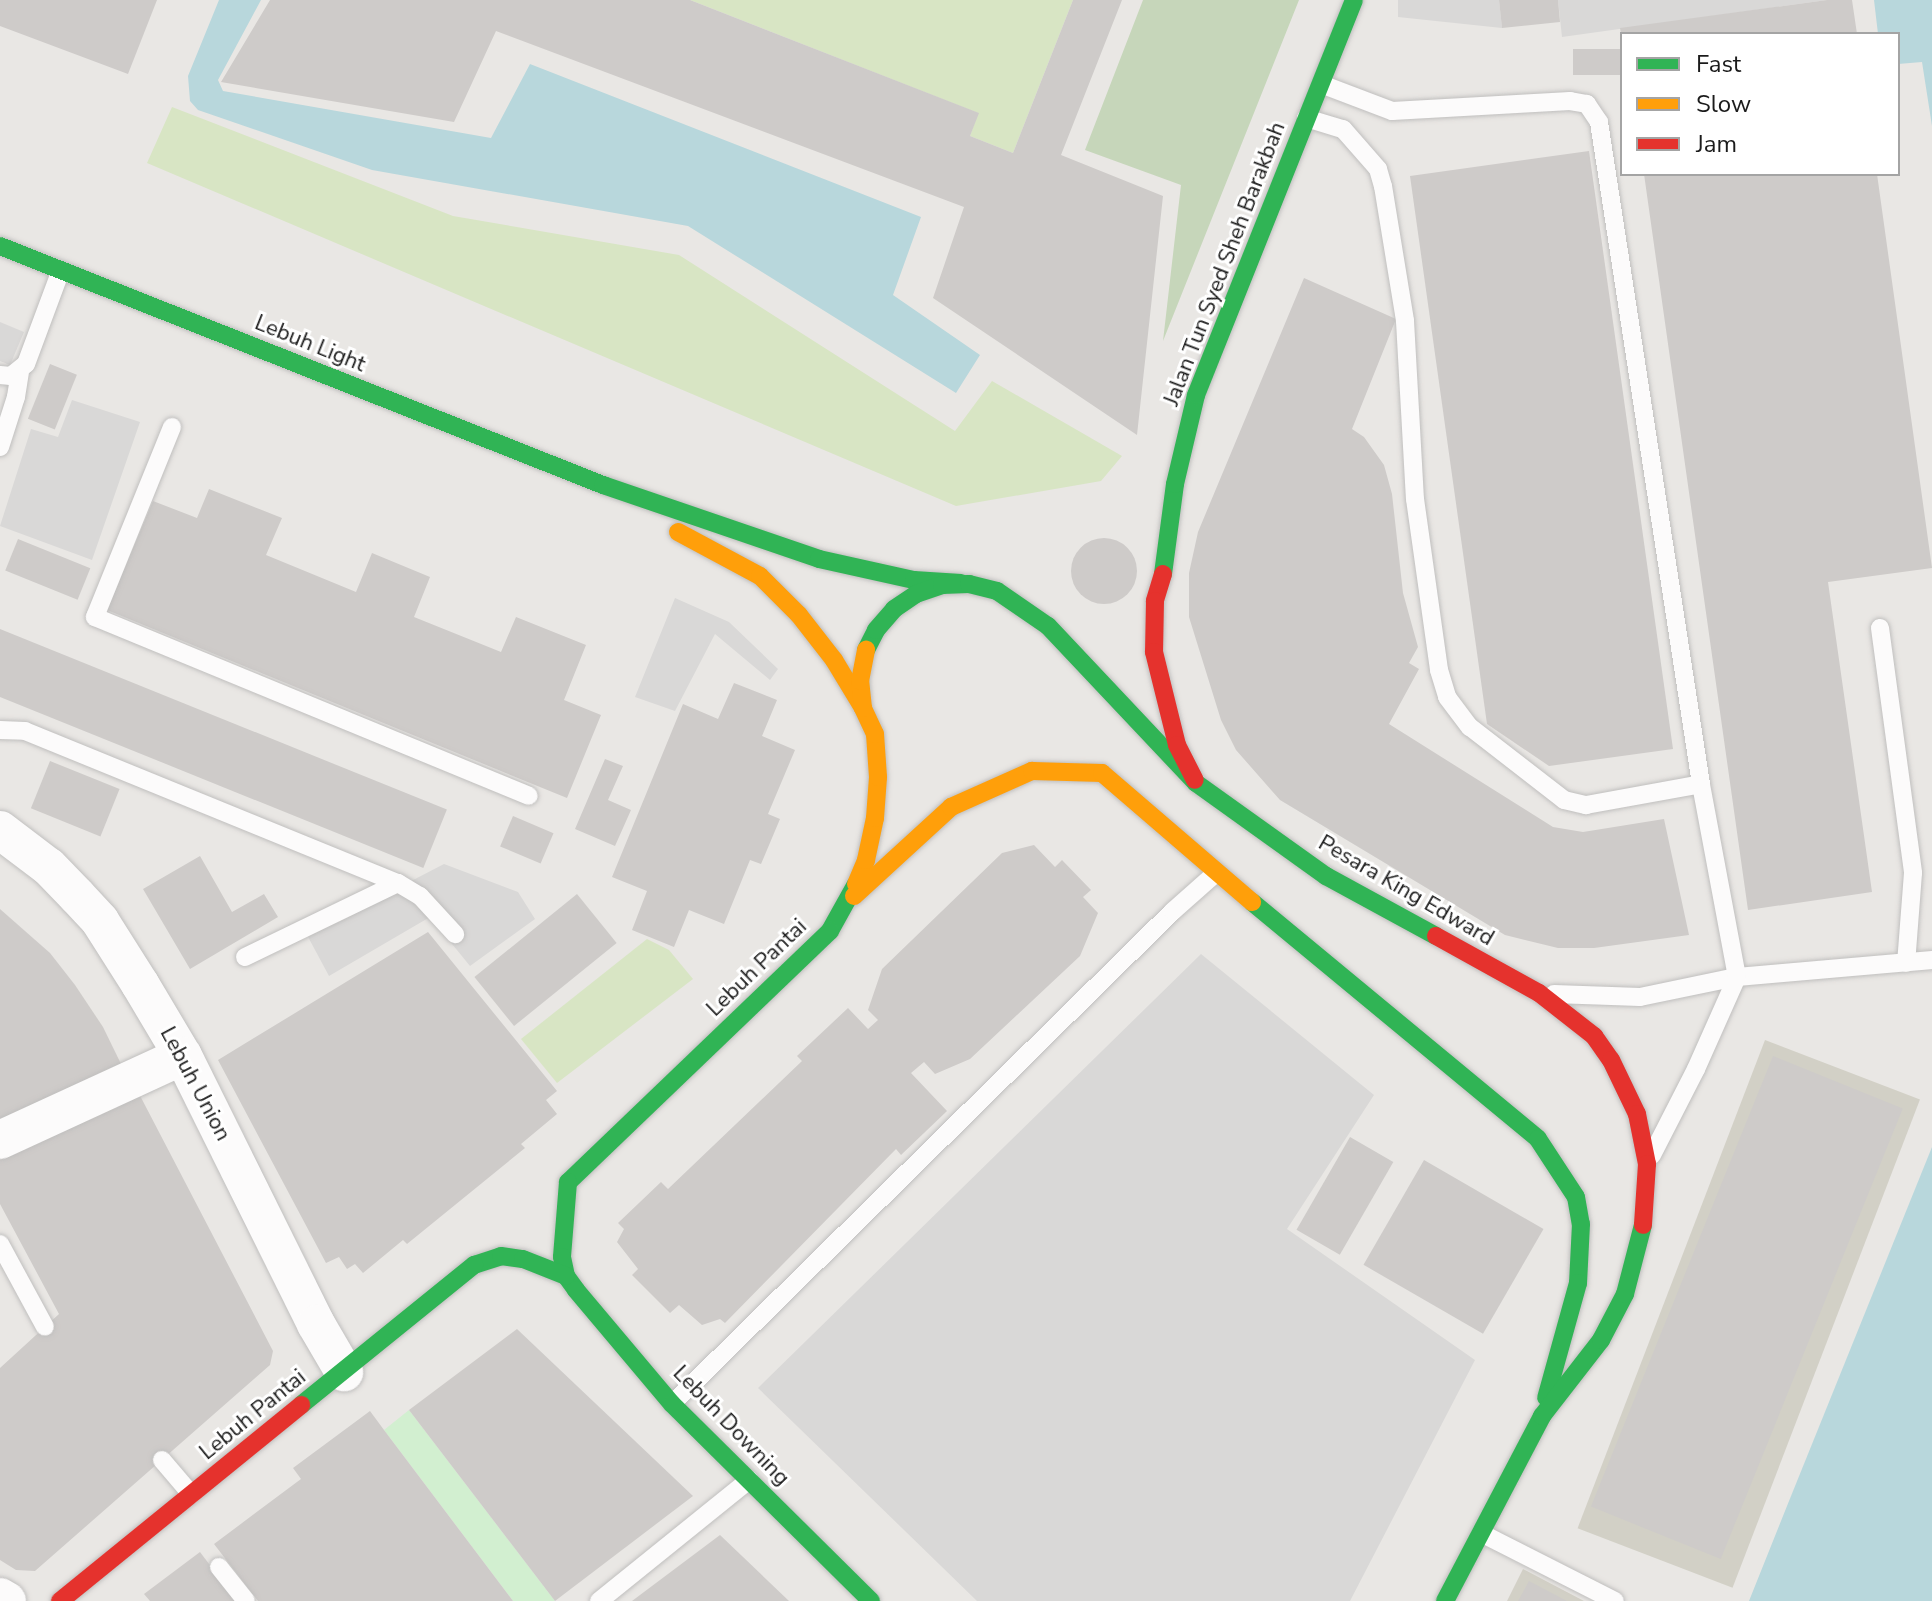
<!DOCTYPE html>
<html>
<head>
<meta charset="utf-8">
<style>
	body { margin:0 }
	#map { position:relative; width:1932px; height:1601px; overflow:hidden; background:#e9e7e4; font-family:"Nunito Sans",sans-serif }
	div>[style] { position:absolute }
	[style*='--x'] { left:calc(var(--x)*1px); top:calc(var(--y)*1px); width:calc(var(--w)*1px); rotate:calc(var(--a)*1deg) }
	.construction>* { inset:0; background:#d2d0c6; transform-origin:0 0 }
	.grass>* { inset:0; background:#d8e5c4 }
	.forest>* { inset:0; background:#c6d6ba }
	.park>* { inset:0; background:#d2efd0 }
	.parking>* { inset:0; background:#d9d8d7 }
	.water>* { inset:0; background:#b8d7dc }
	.building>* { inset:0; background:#cecbc9; transform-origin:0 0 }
	.round { border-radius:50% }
	.roads { filter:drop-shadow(0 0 2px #c0bfbe) drop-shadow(0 0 2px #c0bfbe) }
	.lane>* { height:18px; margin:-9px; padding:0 9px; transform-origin:9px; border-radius:9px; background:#fcfbfb }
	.street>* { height:38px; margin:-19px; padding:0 19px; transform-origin:19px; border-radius:19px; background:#fcfbfb }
	.fast>* { height:18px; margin:-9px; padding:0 9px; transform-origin:9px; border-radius:9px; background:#30b455 }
	.slow>* { height:18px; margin:-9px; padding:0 9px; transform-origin:9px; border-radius:9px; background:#ff9f0a }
	.jam>* { height:18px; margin:-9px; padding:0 9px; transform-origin:9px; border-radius:9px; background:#e5322d }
	span { translate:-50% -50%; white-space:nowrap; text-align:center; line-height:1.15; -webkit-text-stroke:6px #fff; paint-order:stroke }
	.street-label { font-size:22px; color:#1b1b1b }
	.legend { position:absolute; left:1620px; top:32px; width:280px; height:144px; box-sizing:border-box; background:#fff; border:2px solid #a4a4a4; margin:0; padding:10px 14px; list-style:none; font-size:24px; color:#1b1b1b }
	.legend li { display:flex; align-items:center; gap:16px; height:40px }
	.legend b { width:40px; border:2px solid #a4a4a4 }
</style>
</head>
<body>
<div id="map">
	<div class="construction">
		<i style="left:1765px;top:1040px;width:166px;height:523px;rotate:21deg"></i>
		<i style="clip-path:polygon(1523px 1569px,1584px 1601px,1507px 1601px)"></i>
	</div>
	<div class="grass">
		<i style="clip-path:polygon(690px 0,1073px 0,1013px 153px,970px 136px,978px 113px)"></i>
		<i style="clip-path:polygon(172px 107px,453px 216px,679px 255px,955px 431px,992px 381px,1122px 456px,1101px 481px,956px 506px,147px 163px)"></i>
		<i style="clip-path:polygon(647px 939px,669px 950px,693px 979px,557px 1083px,521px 1039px)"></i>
	</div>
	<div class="forest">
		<i style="clip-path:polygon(1143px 0,1299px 0,1163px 341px,1181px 185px,1085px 150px)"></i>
	</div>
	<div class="park">
		<i style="clip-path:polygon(409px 1410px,555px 1601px,513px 1601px,384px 1430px)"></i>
	</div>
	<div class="parking">
		<i style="clip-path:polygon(1398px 0,1499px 0,1502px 28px,1398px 17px)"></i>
		<i style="clip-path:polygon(1558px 0,1827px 0,1562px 37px)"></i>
		<i style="clip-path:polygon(0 322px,24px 332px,10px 365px,0 361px)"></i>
		<i style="clip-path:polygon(72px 400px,140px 422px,92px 560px,0 526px,31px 429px,58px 437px)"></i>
		<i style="clip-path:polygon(675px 598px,729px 622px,778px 669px,770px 680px,715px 634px,675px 711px,635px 697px)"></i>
		<i style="clip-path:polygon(444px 864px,518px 892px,535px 919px,470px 966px,430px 917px,329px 976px,307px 935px)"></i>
		<i style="clip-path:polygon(1201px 954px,1374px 1095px,1287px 1229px,1475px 1360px,1350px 1601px,977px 1601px,758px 1388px)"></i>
	</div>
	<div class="water">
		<i style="clip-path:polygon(219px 0,261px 0,218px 80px,223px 91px,491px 138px,530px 64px,921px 217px,893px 295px,980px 355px,956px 393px,688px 226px,372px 170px,198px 110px,190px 101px,188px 76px)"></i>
		<i style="clip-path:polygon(1874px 0,1932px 0,1932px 126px,1922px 62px,1898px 64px,1898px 34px,1878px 34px)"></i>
		<i style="clip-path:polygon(1932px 1147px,1932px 1601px,1749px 1601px,1787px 1506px)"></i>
	</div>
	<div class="building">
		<i style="clip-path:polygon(0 0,157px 0,128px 74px,0 26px)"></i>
		<i style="clip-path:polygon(270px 0,690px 0,979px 113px,970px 136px,1013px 153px,1073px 0,1122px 0,1061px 155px,1163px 196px,1137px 435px,933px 298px,964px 207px,496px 31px,454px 122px,221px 82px)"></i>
		<i style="clip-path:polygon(1499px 0,1558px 0,1560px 22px,1502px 28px)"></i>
		<i style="clip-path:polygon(1827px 0,1852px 0,1857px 34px,1621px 34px,1620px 28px)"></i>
		<i style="left:1622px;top:49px;width:26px;height:49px;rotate:90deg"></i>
		<i style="clip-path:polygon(1589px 151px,1673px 749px,1549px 766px,1487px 724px,1410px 176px)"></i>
		<i style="clip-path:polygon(1644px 174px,1877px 174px,1932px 568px,1828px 582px,1872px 892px,1748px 910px)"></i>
		<i style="clip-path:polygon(1304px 278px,1396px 319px,1352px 429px,1364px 437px,1384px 465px,1392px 494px,1403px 593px,1418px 647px,1409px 663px,1419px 669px,1389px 724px,1553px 827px,1583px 832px,1664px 819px,1689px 935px,1594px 948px,1558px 948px,1505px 935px,1280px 800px,1236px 750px,1221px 720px,1189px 617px,1189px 573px,1198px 532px)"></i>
		<i style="left:50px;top:364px;width:29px;height:59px;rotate:22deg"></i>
		<i style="clip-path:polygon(209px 489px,282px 518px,266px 555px,356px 592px,372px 553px,430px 577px,414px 617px,501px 652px,516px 617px,586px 645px,564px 700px,601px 715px,567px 798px,107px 610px,153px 501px,197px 518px)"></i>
		<i class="round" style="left:1071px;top:538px;width:66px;height:66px"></i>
		<i style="left:18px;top:539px;width:78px;height:34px;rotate:22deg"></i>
		<i style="left:0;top:629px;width:482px;height:63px;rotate:22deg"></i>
		<i style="clip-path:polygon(734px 683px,777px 700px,762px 736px,795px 750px,768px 814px,780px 819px,761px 864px,750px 860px,724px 924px,689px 910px,674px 947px,632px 930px,647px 891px,612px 877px,683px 704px,718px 719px)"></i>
		<i style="clip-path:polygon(605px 759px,623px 766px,608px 800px,631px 810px,615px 846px,575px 829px)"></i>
		<i style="left:50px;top:761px;width:75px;height:51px;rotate:22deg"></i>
		<i style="left:513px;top:816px;width:44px;height:33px;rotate:23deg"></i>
		<i style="clip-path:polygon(1034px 845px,1055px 867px,1062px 860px,1091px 890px,1083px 897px,1098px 913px,1080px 956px,970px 1059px,935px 1074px,924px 1062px,911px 1073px,947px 1111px,901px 1155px,896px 1149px,725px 1323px,720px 1319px,702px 1325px,679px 1305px,670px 1313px,632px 1275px,638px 1269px,617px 1242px,624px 1229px,618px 1223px,661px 1182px,668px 1189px,802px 1061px,797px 1056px,848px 1008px,868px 1029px,878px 1020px,868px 1010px,882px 969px,1002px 853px)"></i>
		<i style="clip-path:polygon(200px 856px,232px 912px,264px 894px,278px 917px,190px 969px,143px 889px)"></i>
		<i style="left:577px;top:894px;width:63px;height:132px;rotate:51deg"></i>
		<i style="clip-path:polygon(0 909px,50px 953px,75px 985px,103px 1027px,123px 1068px,0 1123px)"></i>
		<i style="clip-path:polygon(428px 932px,557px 1091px,546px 1100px,557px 1114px,521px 1144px,525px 1148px,407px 1244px,403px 1240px,363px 1273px,355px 1264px,347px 1269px,339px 1257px,326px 1263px,218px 1060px)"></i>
		<i style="left:1773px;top:1056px;width:140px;height:486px;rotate:22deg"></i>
		<i style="clip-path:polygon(135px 1086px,273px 1351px,270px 1365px,35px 1571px,16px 1570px,0 1560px,0 1368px,59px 1314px,0 1204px,0 1154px)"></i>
		<i style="left:1350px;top:1137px;width:50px;height:107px;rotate:30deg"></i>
		<i style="left:1424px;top:1160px;width:138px;height:121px;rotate:30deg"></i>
		<i style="clip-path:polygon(517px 1329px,693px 1496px,555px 1601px,409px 1410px)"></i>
		<i style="clip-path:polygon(370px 1411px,384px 1430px,513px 1601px,258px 1601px,214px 1544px,301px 1479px,293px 1468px)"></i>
		<i style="clip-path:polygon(720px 1535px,789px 1601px,632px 1601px)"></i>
		<i style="clip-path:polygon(200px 1552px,237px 1601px,150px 1601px,144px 1594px)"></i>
		<i style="clip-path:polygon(1529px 1581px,1567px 1601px,1518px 1601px)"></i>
	</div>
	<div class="roads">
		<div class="lane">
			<i style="--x:1306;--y:118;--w:39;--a:17"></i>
			<i style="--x:1343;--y:129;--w:53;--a:48.8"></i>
			<i style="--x:1378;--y:169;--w:18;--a:74"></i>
			<i style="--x:1383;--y:186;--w:137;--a:80.7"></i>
			<i style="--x:1405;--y:321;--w:178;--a:86.8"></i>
			<i style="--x:1415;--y:499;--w:173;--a:82"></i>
			<i style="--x:1439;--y:670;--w:28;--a:73"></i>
			<i style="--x:1447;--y:697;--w:38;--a:53"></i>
			<i style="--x:1470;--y:727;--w:119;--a:37.8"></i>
			<i style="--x:1564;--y:800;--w:23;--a:13"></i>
			<i style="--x:1586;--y:805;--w:117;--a:-10.3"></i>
			<i style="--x:1701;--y:784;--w:670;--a:-98.76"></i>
			<i style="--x:1599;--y:122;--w:22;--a:-124"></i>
			<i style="--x:1587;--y:104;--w:17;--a:-170"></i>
			<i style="--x:1570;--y:101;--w:178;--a:176.8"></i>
			<i style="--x:1392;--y:111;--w:76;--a:-159.2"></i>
			<i style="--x:0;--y:375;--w:11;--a:5"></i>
			<i style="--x:11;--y:376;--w:19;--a:-39"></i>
			<i style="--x:26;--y:364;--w:100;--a:-69.6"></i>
			<i style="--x:172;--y:427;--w:205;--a:112.1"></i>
			<i style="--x:95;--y:617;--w:469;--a:22.4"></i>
			<i style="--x:0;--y:447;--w:52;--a:-72.3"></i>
			<i style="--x:16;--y:397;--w:25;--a:-81"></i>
			<i style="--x:1880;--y:628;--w:247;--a:82.3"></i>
			<i style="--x:1913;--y:873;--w:90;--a:94.4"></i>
			<i style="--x:0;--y:730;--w:25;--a:2"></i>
			<i style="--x:25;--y:731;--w:403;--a:22.2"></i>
			<i style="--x:398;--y:883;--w:26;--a:31"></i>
			<i style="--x:420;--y:896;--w:52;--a:47.4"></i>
			<i style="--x:245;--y:957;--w:170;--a:-25.8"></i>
			<i style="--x:1554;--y:994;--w:86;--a:2"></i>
			<i style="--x:1640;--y:997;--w:99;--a:-11.7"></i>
			<i style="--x:1737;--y:977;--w:196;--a:-5"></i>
			<i style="--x:1652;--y:1155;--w:97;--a:-62.9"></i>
			<i style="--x:1696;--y:1069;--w:101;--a:-66"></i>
			<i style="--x:1737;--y:977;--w:196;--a:-100.6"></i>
			<i style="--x:0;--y:1244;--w:94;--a:61.5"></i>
			<i style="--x:672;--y:1404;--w:703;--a:-44.54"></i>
			<i style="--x:1173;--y:911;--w:57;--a:-41.5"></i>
			<i style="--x:162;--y:1460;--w:45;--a:49.5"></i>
			<i style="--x:1481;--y:1533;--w:150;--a:26.9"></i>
			<i style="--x:219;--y:1567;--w:43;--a:51.5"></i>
			<i style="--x:599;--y:1601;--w:193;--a:-38.9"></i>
		</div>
		<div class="street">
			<i style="--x:0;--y:830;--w:61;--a:37.1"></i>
			<i style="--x:49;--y:867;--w:40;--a:46"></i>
			<i style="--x:77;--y:896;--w:34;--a:47"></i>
			<i style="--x:100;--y:921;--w:75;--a:57.6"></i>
			<i style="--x:140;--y:984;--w:84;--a:59.2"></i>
			<i style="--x:183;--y:1056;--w:299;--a:63.6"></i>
			<i style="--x:316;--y:1324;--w:56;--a:59.7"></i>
			<i style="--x:0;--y:1140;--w:201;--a:-24.7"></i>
			<i style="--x:0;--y:1597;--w:8;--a:30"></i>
		</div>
		<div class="fast">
			<i style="--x:0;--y:246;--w:649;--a:21.62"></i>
			<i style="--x:603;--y:485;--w:228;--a:18.9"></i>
			<i style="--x:819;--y:559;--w:97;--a:12.5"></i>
			<i style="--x:914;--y:580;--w:47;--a:3.7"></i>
			<i style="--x:1163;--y:574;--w:91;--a:-82.4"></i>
			<i style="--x:1175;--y:484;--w:91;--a:-76.7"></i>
			<i style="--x:1196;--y:395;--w:425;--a:-68.2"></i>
			<i style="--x:866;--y:650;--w:22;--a:-63"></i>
			<i style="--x:876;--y:630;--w:28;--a:-49"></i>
			<i style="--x:894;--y:609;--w:27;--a:-34"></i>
			<i style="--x:916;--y:594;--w:28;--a:-19"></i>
			<i style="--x:942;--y:585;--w:27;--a:-2"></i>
			<i style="--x:969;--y:584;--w:29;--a:14"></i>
			<i style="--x:997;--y:591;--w:62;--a:34.5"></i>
			<i style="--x:1048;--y:626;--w:216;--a:46.7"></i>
			<i style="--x:1196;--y:783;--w:160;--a:35.6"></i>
			<i style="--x:1326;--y:876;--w:125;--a:28.6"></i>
			<i style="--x:856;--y:884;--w:54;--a:119"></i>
			<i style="--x:830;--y:931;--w:363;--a:136.2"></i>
			<i style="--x:568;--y:1182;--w:75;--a:94.6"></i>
			<i style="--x:562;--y:1257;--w:19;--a:78"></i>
			<i style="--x:566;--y:1276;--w:17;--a:54"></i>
			<i style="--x:576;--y:1290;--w:149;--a:49.9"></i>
			<i style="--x:672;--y:1404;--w:280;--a:44.7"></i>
			<i style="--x:1252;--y:902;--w:371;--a:39.6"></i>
			<i style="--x:1538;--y:1139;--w:69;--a:56.8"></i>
			<i style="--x:1576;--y:1197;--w:27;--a:80"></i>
			<i style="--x:1581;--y:1224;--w:59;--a:92.9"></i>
			<i style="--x:1578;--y:1283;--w:119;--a:105.5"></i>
			<i style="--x:474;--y:1265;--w:28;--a:-18"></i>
			<i style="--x:501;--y:1256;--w:22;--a:8"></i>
			<i style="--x:523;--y:1259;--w:46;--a:21.6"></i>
			<i style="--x:301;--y:1405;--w:223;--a:-39"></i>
			<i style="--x:1445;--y:1601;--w:209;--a:-62.3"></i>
			<i style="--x:1542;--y:1416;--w:96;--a:-52.2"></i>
			<i style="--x:1601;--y:1340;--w:52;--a:-62.4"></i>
			<i style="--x:1625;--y:1294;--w:71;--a:-75.4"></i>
		</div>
		<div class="slow">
			<i style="--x:678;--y:532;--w:93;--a:28.2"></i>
			<i style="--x:760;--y:576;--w:55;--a:45"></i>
			<i style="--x:799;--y:615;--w:57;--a:52.1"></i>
			<i style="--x:834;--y:660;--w:56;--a:58.9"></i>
			<i style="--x:856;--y:884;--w:26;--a:-67"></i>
			<i style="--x:866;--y:860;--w:43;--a:-77.9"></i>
			<i style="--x:875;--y:818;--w:41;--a:-85.8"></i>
			<i style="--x:878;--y:777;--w:43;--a:-94"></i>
			<i style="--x:875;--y:734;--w:29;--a:-115"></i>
			<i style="--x:863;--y:708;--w:27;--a:-96"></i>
			<i style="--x:860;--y:681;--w:32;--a:-79"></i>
			<i style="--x:854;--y:896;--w:132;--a:-42.5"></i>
			<i style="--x:951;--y:807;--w:89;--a:-24"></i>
			<i style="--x:1032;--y:771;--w:70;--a:1.6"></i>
			<i style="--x:1102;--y:773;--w:198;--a:40.7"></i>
		</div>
		<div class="jam">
			<i style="--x:1163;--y:574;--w:28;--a:107"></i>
			<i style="--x:1155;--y:601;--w:51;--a:91.1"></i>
			<i style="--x:1154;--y:652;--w:96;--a:76.1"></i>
			<i style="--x:1177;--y:745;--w:39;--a:63"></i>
			<i style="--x:1436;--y:936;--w:118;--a:29"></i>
			<i style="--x:1539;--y:993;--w:70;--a:38"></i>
			<i style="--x:1594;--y:1036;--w:29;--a:55"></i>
			<i style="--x:1611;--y:1060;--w:60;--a:64.3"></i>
			<i style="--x:1637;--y:1114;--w:51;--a:78.7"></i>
			<i style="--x:1647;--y:1164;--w:61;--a:93.8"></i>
			<i style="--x:60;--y:1601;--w:311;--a:-39.1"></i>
		</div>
	</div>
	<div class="street-label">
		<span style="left:1225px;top:264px;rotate:-69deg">Jalan Tun Syed Sheh Barakbah</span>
		<span style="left:310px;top:344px;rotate:22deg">Lebuh Light</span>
		<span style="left:1406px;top:891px;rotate:30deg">Pesara King Edward</span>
		<span style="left:757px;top:968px;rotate:-44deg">Lebuh Pantai</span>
		<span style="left:195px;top:1084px;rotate:62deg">Lebuh Union</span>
		<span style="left:253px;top:1415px;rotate:-39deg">Lebuh Pantai</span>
		<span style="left:731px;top:1426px;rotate:46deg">Lebuh Downing</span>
	</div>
	<ul class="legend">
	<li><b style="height:10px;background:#30b455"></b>Fast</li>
	<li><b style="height:10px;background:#ff9f0a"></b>Slow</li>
	<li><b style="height:10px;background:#e5322d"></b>Jam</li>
	</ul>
</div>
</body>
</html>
